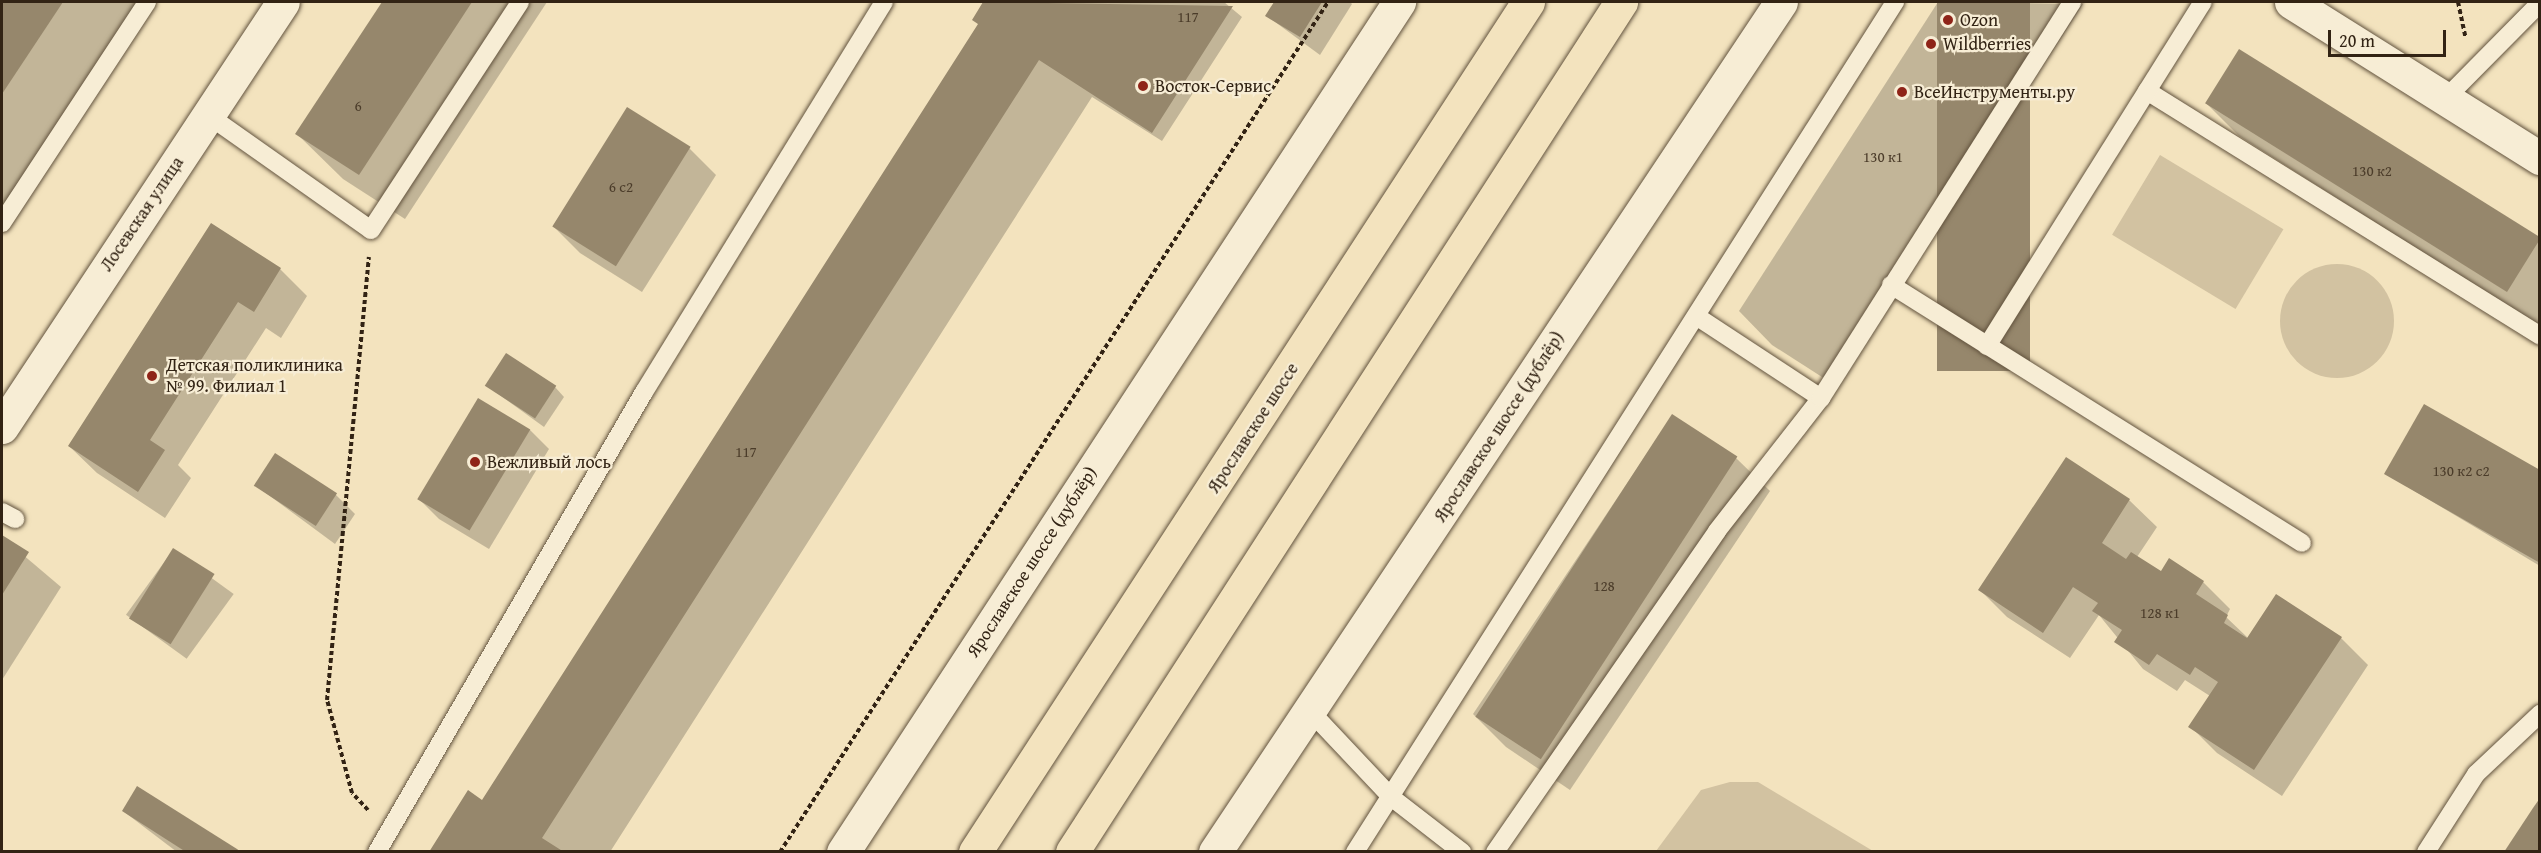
<!DOCTYPE html>
<html>
<head>
<meta charset="utf-8">
<style>
	body { margin:0 }
	#map { position:relative; width:2541px; height:853px; overflow:hidden; background:#f3e3be; font-family:"Gentium Book Plus",serif }
	div>[style] { position:absolute }
	[style*='--x'] { left:calc(var(--x)*1px); top:calc(var(--y)*1px); width:calc(var(--w)*1px); rotate:calc(var(--a)*1deg) }
	.green>* { inset:0; background:#d2c2a1; transform-origin:0 0 }
	.round { border-radius:50% }
	.shadow>* { inset:0; background:#0003; transform-origin:0 0 }
	.building>* { inset:0; background:#96876c; transform-origin:0 0 }
	.path>* { height:4px; margin-top:-2px; transform-origin:0; background:repeating-linear-gradient(90deg,#322314 0 4.5px,transparent 0 7.5px) }
	.roads { filter:drop-shadow(0 0 2px #62533e) drop-shadow(0 0 2px #62533e) }
	.service>* { height:18px; margin:-9px; padding:0 9px; transform-origin:9px; border-radius:9px; background:#f7edd5 }
	.minor>* { height:33px; margin:-16.5px; padding:0 16.5px; transform-origin:16.5px; border-radius:16.5px; background:#f7edd5 }
	.tertiary>* { height:33px; margin:-16.5px; padding:0 16.5px; transform-origin:16.5px; border-radius:16.5px; background:#f7edd5 }
	.primary>* { height:33px; margin:-16.5px; padding:0 16.5px; transform-origin:16.5px; border-radius:16.5px; background:#f3e3be }
	.dots>* { width:16px; height:16px; translate:-50% -50%; box-sizing:border-box; border:3px solid #f7edd5; border-radius:50% }
	span { translate:-50% -50%; white-space:nowrap; text-align:center; line-height:1.15; -webkit-text-stroke:4.5px #f7edd5; paint-order:stroke }
	.number-label { font-size:15px; color:#4b3c2a }
	.number-label span { -webkit-text-stroke-width:0 }
	.poi-label { font-size:18px; color:#322314 }
	.left { translate:0 -50%; text-align:left }
	.street-label { font-size:18px; color:#322314 }
	.frame { position:absolute; inset:0; border:3px solid #322314; pointer-events:none }
	.scale { position:absolute; left:2328px; top:30px; width:118px; height:27px; box-sizing:border-box; border:3px solid #322314; border-top:0; padding-left:8px; font-size:18px; line-height:21px; white-space:nowrap; color:#322314; -webkit-text-stroke:4px #f7edd5; paint-order:stroke }
</style>
</head>
<body>
<div id="map">
	<div class="green">
		<i style="left:2160px;top:155px;width:144px;height:93px;rotate:31deg"></i>
		<i class="round" style="left:2280px;top:264px;width:114px;height:114px"></i>
		<i style="clip-path:polygon(1730px 782px,1758px 782px,1873px 851px,1656px 851px,1701px 790px)"></i>
	</div>
	<div class="shadow">
		<i style="clip-path:polygon(2px 2px,138px 2px,2px 208px)"></i>
		<i style="clip-path:polygon(384px 2px,547px 2px,405px 219px,343px 179px,297px 134px)"></i>
		<i style="clip-path:polygon(985px 2px,1224px 2px,1242px 17px,1162px 141px,1092px 97px,610px 852px,430px 852px,483px 802px,979px 25px,974px 19px)"></i>
		<i style="clip-path:polygon(1276px 2px,1350px 2px,1352px 4px,1320px 55px,1267px 16px)"></i>
		<i style="clip-path:polygon(1938px 2px,2083px 4px,1836px 386px,1772px 345px,1739px 311px)"></i>
		<i style="clip-path:polygon(2206px 103px,2540px 241px,2540px 327px,2239px 136px)"></i>
		<i style="clip-path:polygon(628px 109px,689px 148px,716px 175px,642px 292px,580px 253px,553px 226px)"></i>
		<i style="clip-path:polygon(211px 226px,280px 269px,307px 296px,281px 338px,266px 328px,178px 465px,191px 478px,165px 518px,97px 473px,69px 446px)"></i>
		<i style="clip-path:polygon(487px 386px,555px 387px,564px 397px,544px 427px)"></i>
		<i style="clip-path:polygon(479px 400px,530px 430px,549px 449px,489px 549px,439px 519px,420px 500px)"></i>
		<i style="clip-path:polygon(1672px 416px,1736px 458px,1770px 491px,1570px 790px,1506px 747px,1473px 714px)"></i>
		<i style="clip-path:polygon(2066px 459px,2129px 500px,2157px 527px,2137px 557px,2161px 573px,2169px 560px,2203px 582px,2230px 609px,2226px 617px,2248px 638px,2341px 638px,2368px 665px,2282px 796px,2217px 753px,2190px 726px,2210px 696px,2185px 680px,2177px 691px,2143px 669px,2099px 615px,2070px 658px,2007px 617px,1980px 590px)"></i>
		<i style="clip-path:polygon(2540px 471px,2540px 566px,2386px 474px)"></i>
		<i style="clip-path:polygon(255px 485px,336px 495px,355px 514px,335px 544px)"></i>
		<i style="clip-path:polygon(2px 537px,61px 587px,2px 680px)"></i>
		<i style="left:173px;top:550px;width:75px;height:80px;rotate:36deg"></i>
		<i style="clip-path:polygon(123px 811px,239px 852px,177px 852px)"></i>
	</div>
	<div class="building">
		<i style="clip-path:polygon(2px 2px,63px 2px,2px 94px)"></i>
		<i style="clip-path:polygon(382px 2px,472px 2px,359px 175px,295px 134px)"></i>
		<i style="clip-path:polygon(983px 2px,1233px 6px,1152px 133px,1039px 60px,542px 838px,564px 852px,429px 852px,468px 790px,482px 800px,978px 24px,972px 20px)"></i>
		<i style="clip-path:polygon(1274px 2px,1322px 2px,1300px 37px,1265px 16px)"></i>
		<i style="left:1937px;top:2px;width:93px;height:369px"></i>
		<i style="left:2239px;top:49px;width:356px;height:64px;rotate:32deg"></i>
		<i style="left:627px;top:107px;width:75px;height:141px;rotate:32deg"></i>
		<i style="clip-path:polygon(211px 223px,281px 268px,254px 312px,238px 302px,150px 440px,165px 450px,138px 492px,68px 446px)"></i>
		<i style="left:506px;top:353px;width:60px;height:39px;rotate:33deg"></i>
		<i style="left:478px;top:398px;width:61px;height:118px;rotate:31deg"></i>
		<i style="clip-path:polygon(2424px 404px,2540px 470px,2540px 563px,2384px 474px)"></i>
		<i style="left:1672px;top:414px;width:78px;height:361px;rotate:33deg"></i>
		<i style="left:275px;top:453px;width:74px;height:39px;rotate:33deg"></i>
		<i style="clip-path:polygon(2066px 457px,2130px 499px,2102px 543px,2126px 559px,2131px 552px,2161px 571px,2169px 558px,2204px 581px,2196px 594px,2228px 615px,2224px 623px,2247px 638px,2276px 594px,2342px 637px,2254px 770px,2188px 727px,2218px 682px,2195px 667px,2190px 675px,2157px 654px,2149px 665px,2114px 642px,2122px 630px,2092px 611px,2098px 603px,2073px 587px,2043px 633px,1978px 590px)"></i>
		<i style="clip-path:polygon(2px 535px,29px 552px,2px 595px)"></i>
		<i style="left:173px;top:548px;width:49px;height:83px;rotate:32deg"></i>
		<i style="clip-path:polygon(137px 786px,237px 849px,241px 852px,186px 852px,122px 811px)"></i>
		<i style="clip-path:polygon(2540px 798px,2540px 852px,2504px 852px,2533px 808px)"></i>
	</div>
	<div class="path">
		<i style="--x:2458;--y:2;--w:35;--a:78"></i>
		<i style="--x:368;--y:810;--w:23;--a:-133"></i>
		<i style="--x:352;--y:793;--w:96;--a:-105"></i>
		<i style="--x:327;--y:700;--w:445;--a:-84.6"></i>
		<i style="--x:780;--y:852;--w:1011;--a:-57.19"></i>
	</div>
	<div class="roads">
		<div class="service">
			<i style="--x:2147;--y:91;--w:463;--a:31.9"></i>
			<i style="--x:2447;--y:97;--w:132;--a:-45.3"></i>
			<i style="--x:208;--y:115;--w:199;--a:35.2"></i>
			<i style="--x:371;--y:230;--w:272;--a:-56.8"></i>
			<i style="--x:2;--y:223;--w:264;--a:-56.7"></i>
			<i style="--x:1891;--y:285;--w:485;--a:32.1"></i>
			<i style="--x:1699;--y:318;--w:146;--a:33.3"></i>
			<i style="--x:1987;--y:346;--w:406;--a:-57.9"></i>
			<i style="--x:2;--y:512;--w:15;--a:28"></i>
			<i style="--x:1311;--y:712;--w:117;--a:46.7"></i>
			<i style="--x:1391;--y:797;--w:90;--a:37.8"></i>
			<i style="--x:377;--y:852;--w:532;--a:-59.87"></i>
			<i style="--x:644;--y:392;--w:458;--a:-58.4"></i>
			<i style="--x:1355;--y:852;--w:1007;--a:-57.57"></i>
			<i style="--x:1495;--y:852;--w:390;--a:-55.3"></i>
			<i style="--x:1717;--y:531;--w:169;--a:-52"></i>
			<i style="--x:1821;--y:398;--w:469;--a:-57.6"></i>
			<i style="--x:2426;--y:852;--w:93;--a:-57.3"></i>
			<i style="--x:2476;--y:774;--w:88;--a:-43.2"></i>
		</div>
		<div class="minor">
			<i style="--x:2291;--y:2;--w:294;--a:32.1"></i>
			<i style="--x:2;--y:427;--w:509;--a:-56.53"></i>
		</div>
		<div class="tertiary">
			<i style="--x:843;--y:852;--w:1016;--a:-56.81"></i>
			<i style="--x:1215;--y:852;--w:1021;--a:-56.34"></i>
		</div>
		<div class="primary">
			<i style="--x:975;--y:852;--w:1014;--a:-56.95"></i>
			<i style="--x:1072;--y:852;--w:1012;--a:-57.14"></i>
		</div>
	</div>
	<div class="dots">
		<i style="left:1948px;top:20px;background:#8f2418"></i>
		<i style="left:1931px;top:44px;background:#8f2418"></i>
		<i style="left:1143px;top:86px;background:#8f2418"></i>
		<i style="left:1902px;top:92px;background:#8f2418"></i>
		<i style="left:152px;top:376px;background:#8f2418"></i>
		<i style="left:475px;top:462px;background:#8f2418"></i>
	</div>
	<div class="number-label">
		<span style="left:1188px;top:17px">117</span>
		<span style="left:358px;top:106px">6</span>
		<span style="left:1883px;top:157px">130 к1</span>
		<span style="left:2372px;top:171px">130 к2</span>
		<span style="left:621px;top:187px">6 с2</span>
		<span style="left:746px;top:452px">117</span>
		<span style="left:2461px;top:471px">130 к2 с2</span>
		<span style="left:1604px;top:586px">128</span>
		<span style="left:2160px;top:613px">128 к1</span>
	</div>
	<div class="poi-label">
		<span class="left" style="left:1960px;top:20px">Ozon</span>
		<span class="left" style="left:1943px;top:44px">Wildberries</span>
		<span class="left" style="left:1155px;top:86px">Восток-Сервис</span>
		<span class="left" style="left:1914px;top:92px">ВсеИнструменты.ру</span>
		<span class="left" style="left:166px;top:376px">Детская поликлиника<br>№ 99. Филиал 1</span>
		<span class="left" style="left:487px;top:462px">Вежливый лось</span>
	</div>
	<div class="street-label">
		<span style="left:142px;top:214px;rotate:-56deg">Лосевская улица</span>
		<span style="left:1499px;top:427px;rotate:-57deg">Ярославское шоссе (дублёр)</span>
		<span style="left:1253px;top:428px;rotate:-57deg">Ярославское шоссе</span>
		<span style="left:1032px;top:562px;rotate:-57deg">Ярославское шоссе (дублёр)</span>
	</div>
	<div class="frame"></div>
	<div class="scale">20 m</div>
</div>
</body>
</html>
